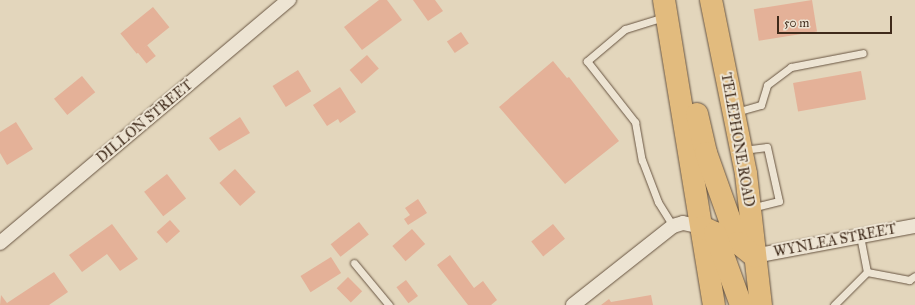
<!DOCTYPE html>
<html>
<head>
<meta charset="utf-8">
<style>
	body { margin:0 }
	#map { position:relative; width:915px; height:305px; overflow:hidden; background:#e3d6bc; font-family:"IM FELL Great Primer",serif }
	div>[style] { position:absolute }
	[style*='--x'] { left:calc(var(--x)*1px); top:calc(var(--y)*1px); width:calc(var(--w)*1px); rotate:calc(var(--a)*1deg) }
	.building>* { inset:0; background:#e4b198; transform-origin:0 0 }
	.roads { filter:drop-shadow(0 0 1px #685542) drop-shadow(0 0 1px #685542) }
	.lane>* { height:7px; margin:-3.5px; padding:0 3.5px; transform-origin:3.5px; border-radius:3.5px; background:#ede4d3 }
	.street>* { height:14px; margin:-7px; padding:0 7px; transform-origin:7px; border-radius:7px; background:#ede4d3 }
	.primary>* { height:22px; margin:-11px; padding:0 11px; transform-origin:11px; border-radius:11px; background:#e2bb7e }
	span { translate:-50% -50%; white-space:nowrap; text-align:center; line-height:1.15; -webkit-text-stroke:4px #ede4d3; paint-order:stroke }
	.street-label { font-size:14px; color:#3f2a1a }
	.scale { position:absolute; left:777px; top:16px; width:115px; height:18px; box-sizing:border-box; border:2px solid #3f2a1a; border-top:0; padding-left:5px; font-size:12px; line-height:14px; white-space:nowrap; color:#3f2a1a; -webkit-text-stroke:3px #ede4d3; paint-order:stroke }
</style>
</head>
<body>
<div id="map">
	<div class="building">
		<i style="clip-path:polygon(379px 0,387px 0,402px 20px,362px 50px,344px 27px)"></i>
		<i style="clip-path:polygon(413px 0,435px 0,443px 11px,428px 21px)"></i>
		<i style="left:812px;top:0;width:32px;height:59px;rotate:81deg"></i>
		<i style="left:153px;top:7px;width:26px;height:42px;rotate:51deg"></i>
		<i style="left:461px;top:32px;width:14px;height:17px;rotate:56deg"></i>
		<i style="left:147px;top:45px;width:14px;height:12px;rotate:51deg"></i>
		<i style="left:367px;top:55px;width:18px;height:23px;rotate:49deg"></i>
		<i style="clip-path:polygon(553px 61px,567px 78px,569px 77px,619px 141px,565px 184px,499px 107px)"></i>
		<i style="left:298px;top:70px;width:25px;height:30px;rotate:58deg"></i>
		<i style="left:861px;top:71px;width:29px;height:69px;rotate:80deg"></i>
		<i style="left:82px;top:76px;width:21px;height:36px;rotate:51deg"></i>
		<i style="clip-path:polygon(340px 87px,356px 112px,340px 123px,338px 119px,327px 126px,313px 105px)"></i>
		<i style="clip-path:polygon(240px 117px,250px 133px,219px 151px,209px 138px)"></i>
		<i style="clip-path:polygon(16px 122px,33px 149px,7px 165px,0 153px,0 132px)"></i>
		<i style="left:235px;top:169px;width:31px;height:21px;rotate:48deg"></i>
		<i style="left:167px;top:174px;width:31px;height:29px;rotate:52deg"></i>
		<i style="clip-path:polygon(418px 199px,427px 213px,408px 225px,404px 219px,410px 215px,405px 208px)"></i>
		<i style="left:170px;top:220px;width:15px;height:18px;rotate:48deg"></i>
		<i style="left:359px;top:222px;width:16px;height:36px;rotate:52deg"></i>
		<i style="clip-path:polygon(112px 224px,138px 259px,120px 271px,107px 254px,82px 272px,69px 255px)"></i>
		<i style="left:553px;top:224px;width:19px;height:28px;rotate:51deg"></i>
		<i style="left:412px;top:229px;width:20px;height:26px;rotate:49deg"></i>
		<i style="clip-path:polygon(450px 255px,474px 288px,483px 281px,497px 300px,491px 305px,468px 305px,437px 265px)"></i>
		<i style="left:331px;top:257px;width:19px;height:36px;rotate:58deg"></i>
		<i style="clip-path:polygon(54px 272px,68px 292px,49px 305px,0 305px,1px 295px,7px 303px)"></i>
		<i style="left:348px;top:277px;width:20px;height:16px;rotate:45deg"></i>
		<i style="left:406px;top:280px;width:20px;height:12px;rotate:53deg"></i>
		<i style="clip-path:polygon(651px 295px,653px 305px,601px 305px,609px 299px,611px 302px)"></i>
	</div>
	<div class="roads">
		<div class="lane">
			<i style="--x:664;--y:17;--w:41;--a:162.9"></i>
			<i style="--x:625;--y:29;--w:50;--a:139.9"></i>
			<i style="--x:587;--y:61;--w:78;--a:51.8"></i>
			<i style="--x:635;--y:122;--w:39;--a:80"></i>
			<i style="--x:642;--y:160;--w:45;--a:69.1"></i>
			<i style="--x:658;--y:202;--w:28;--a:58"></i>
			<i style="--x:736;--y:112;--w:26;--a:-16"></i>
			<i style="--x:761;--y:105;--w:21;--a:-73"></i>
			<i style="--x:767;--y:85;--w:30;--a:-37"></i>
			<i style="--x:791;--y:67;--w:73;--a:-11"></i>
			<i style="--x:743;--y:150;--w:24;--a:-7"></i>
			<i style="--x:767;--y:147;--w:55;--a:77.5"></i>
			<i style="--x:779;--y:201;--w:29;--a:166"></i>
			<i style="--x:354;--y:263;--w:55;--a:50.2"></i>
			<i style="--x:867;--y:272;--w:43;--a:10.8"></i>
			<i style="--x:909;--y:280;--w:7;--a:-34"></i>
			<i style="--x:834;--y:305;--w:47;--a:-45"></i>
			<i style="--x:867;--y:272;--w:37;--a:-101"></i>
		</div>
		<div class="street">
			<i style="--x:0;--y:243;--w:378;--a:-40.1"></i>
			<i style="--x:754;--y:256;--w:164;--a:-10.6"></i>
			<i style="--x:573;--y:305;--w:127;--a:-38.3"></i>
			<i style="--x:673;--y:226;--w:10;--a:-17"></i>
			<i style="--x:683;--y:223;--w:19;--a:12"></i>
		</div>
		<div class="primary">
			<i style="--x:664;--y:0;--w:309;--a:80.7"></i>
			<i style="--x:711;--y:0;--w:177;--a:78.6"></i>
			<i style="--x:746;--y:174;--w:132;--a:83.5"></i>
			<i style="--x:697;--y:114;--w:40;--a:77"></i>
			<i style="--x:706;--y:153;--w:96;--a:70.4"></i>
			<i style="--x:738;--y:243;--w:21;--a:39"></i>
			<i style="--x:702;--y:227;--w:14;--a:25"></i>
			<i style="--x:715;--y:233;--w:77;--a:70.1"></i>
		</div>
	</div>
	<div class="street-label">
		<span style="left:145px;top:122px;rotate:-40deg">DILLON STREET</span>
		<span style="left:737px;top:140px;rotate:80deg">TELEPHONE ROAD</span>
		<span style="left:835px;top:241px;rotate:-11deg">WYNLEA STREET</span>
	</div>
	<div class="scale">50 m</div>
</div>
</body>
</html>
